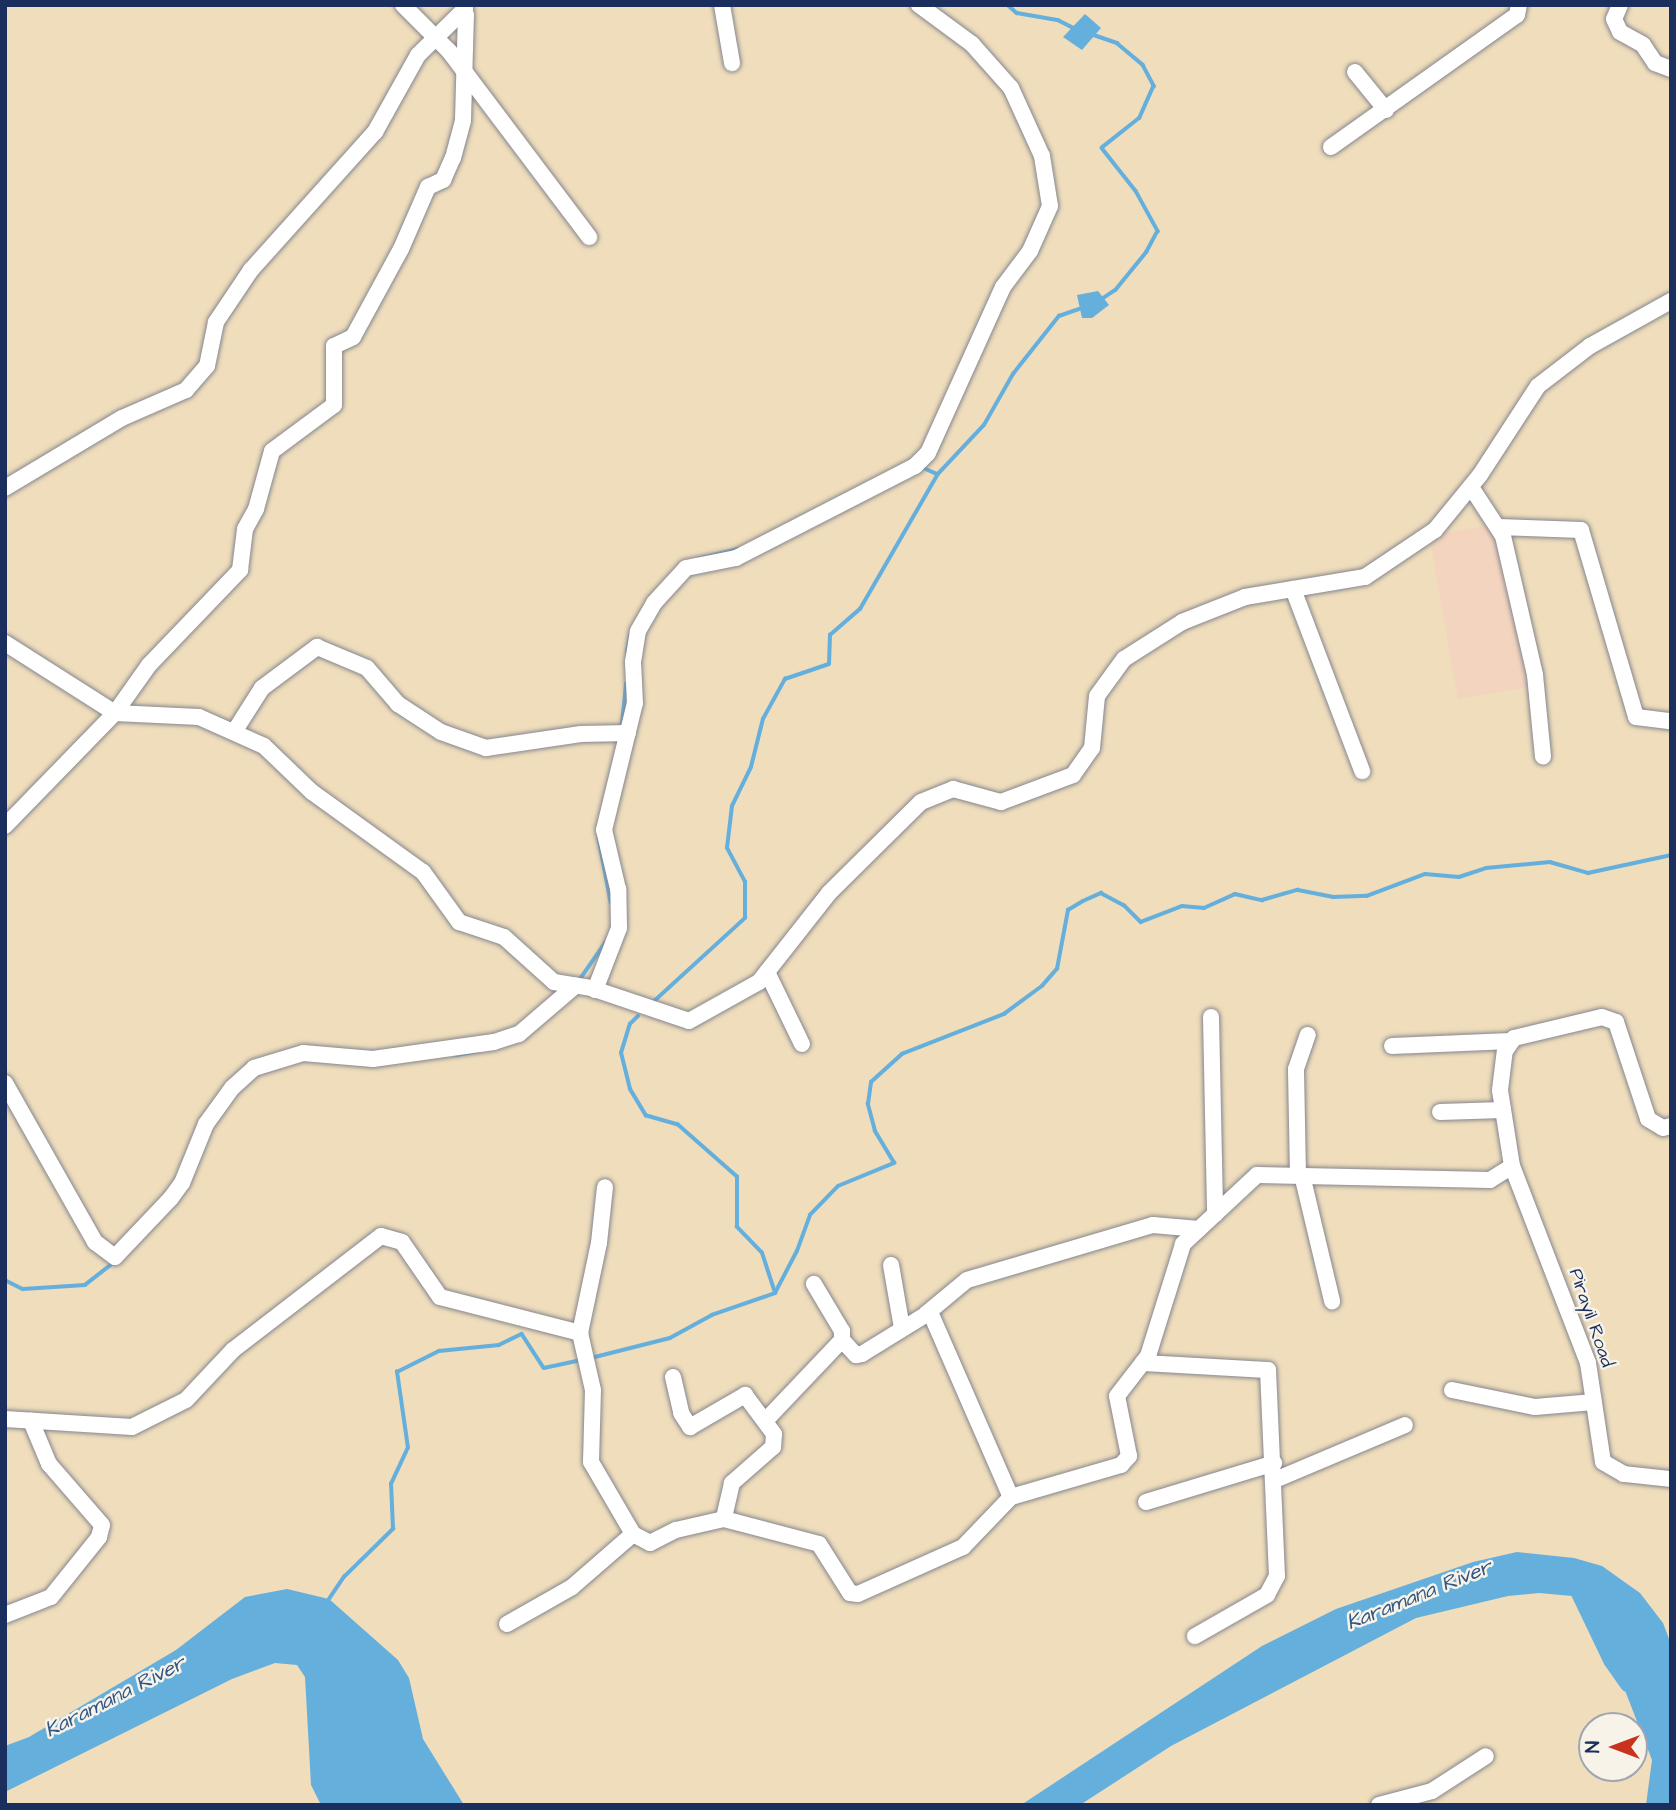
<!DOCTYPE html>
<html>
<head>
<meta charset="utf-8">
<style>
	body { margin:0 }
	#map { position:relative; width:1676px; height:1810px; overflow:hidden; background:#efddbc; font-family:"Architects Daughter",sans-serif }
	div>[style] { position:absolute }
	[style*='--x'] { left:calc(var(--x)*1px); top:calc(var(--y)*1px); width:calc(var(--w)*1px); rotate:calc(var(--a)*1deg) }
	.built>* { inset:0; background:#f3d4bf; transform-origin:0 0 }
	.water>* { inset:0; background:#65afdd }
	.stream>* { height:3.5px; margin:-1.75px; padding:0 1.75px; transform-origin:1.75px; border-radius:1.75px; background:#65afdd }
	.river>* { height:19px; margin:-9.5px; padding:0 9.5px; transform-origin:9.5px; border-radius:9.5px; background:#65afdd }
	.roads { filter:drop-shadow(0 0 2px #85868d) drop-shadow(0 0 2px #85868d) }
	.minor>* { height:16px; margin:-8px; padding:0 8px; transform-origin:8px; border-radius:8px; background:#fff }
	span { translate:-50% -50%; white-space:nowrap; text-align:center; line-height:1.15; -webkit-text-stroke:5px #f7f3e8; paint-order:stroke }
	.street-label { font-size:19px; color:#1b2f5e }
	.water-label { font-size:21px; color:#315584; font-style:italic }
	.frame { position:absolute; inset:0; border:7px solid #1b2f5e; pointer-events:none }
	.north { position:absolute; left:1578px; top:1712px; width:70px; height:70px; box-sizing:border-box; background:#f7f3e8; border:2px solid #9fa5b1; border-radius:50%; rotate:270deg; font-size:19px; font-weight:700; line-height:28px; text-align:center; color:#1b2f5e }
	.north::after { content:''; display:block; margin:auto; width:24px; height:32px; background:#c8321e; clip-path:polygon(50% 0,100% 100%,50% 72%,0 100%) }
</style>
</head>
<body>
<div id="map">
	<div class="built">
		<i style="left:1501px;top:523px;width:166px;height:73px;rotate:80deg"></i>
	</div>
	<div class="water">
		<i style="clip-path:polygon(1085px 14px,1101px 28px,1082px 50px,1063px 37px)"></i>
		<i style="clip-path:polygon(1098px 291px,1109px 305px,1092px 318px,1082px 318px,1077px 295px)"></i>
		<i style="clip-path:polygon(1517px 1552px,1574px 1558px,1602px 1566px,1640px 1593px,1663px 1623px,1671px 1644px,1671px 1805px,1646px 1805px,1652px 1760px,1593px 1608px,1572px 1596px,1539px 1593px,1508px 1596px,1416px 1618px,1171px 1746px,1080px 1805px,1021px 1805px,1262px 1646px,1336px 1609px,1473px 1562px)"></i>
		<i style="clip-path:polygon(287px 1589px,329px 1599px,398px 1660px,409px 1678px,423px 1739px,464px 1805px,320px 1803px,311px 1785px,305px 1677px,297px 1665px,275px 1663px,232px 1679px,5px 1792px,5px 1746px,29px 1737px,176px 1650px,245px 1597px)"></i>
	</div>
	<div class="stream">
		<i style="--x:1008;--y:5;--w:12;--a:42"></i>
		<i style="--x:1017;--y:13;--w:42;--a:9.7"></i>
		<i style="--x:1058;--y:20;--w:18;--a:27"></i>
		<i style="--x:1091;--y:34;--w:28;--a:19"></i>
		<i style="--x:1117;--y:43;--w:34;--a:40"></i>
		<i style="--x:1143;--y:65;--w:24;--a:62"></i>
		<i style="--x:1154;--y:86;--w:35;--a:114"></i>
		<i style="--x:1140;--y:118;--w:48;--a:141.7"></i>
		<i style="--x:1102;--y:148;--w:55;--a:51.7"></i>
		<i style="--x:1136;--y:191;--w:46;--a:61.2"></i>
		<i style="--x:1158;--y:231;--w:24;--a:118"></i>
		<i style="--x:1147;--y:252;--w:49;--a:129.2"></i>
		<i style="--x:1116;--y:290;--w:18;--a:146"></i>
		<i style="--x:926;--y:469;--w:12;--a:24"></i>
		<i style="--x:698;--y:559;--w:41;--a:-14"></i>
		<i style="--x:627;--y:652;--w:16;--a:-79"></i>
		<i style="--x:622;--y:725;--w:41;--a:-84.4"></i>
		<i style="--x:599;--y:838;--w:65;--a:79.4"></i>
		<i style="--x:580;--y:979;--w:44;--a:-55.2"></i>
		<i style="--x:652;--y:1003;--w:126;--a:-42.4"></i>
		<i style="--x:745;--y:918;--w:36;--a:-90"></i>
		<i style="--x:745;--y:882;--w:38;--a:-118"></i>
		<i style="--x:727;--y:848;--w:42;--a:-83.2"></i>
		<i style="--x:732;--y:806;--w:43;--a:-64"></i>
		<i style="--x:751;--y:767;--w:49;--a:-76"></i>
		<i style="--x:763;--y:719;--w:46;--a:-61.2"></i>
		<i style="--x:785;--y:679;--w:46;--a:-18.8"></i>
		<i style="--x:829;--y:664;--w:29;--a:-88"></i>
		<i style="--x:830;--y:635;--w:40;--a:-41"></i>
		<i style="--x:860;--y:609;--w:156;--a:-60"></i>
		<i style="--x:938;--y:474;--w:67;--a:-46.8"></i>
		<i style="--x:984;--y:425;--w:59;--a:-60.4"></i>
		<i style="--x:1013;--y:374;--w:74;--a:-51.6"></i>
		<i style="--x:1059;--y:316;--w:28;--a:-19"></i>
		<i style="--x:456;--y:1055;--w:23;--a:-10"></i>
		<i style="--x:5;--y:1280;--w:20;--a:27"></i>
		<i style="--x:23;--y:1289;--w:62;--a:-3.7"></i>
		<i style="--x:85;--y:1285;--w:39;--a:-38"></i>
		<i style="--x:775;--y:1293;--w:47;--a:-62.4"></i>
		<i style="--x:797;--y:1251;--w:38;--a:-70"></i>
		<i style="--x:810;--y:1215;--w:40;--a:-46"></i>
		<i style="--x:838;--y:1186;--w:61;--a:-22.3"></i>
		<i style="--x:894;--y:1163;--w:37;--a:-121"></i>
		<i style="--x:875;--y:1131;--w:28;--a:-105"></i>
		<i style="--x:868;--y:1104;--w:22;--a:-82"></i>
		<i style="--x:871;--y:1082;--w:42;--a:-42.1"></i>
		<i style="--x:902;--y:1054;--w:110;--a:-21.4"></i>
		<i style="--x:1004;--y:1014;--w:47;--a:-36.4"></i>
		<i style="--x:1042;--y:986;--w:23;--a:-49"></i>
		<i style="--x:1057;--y:969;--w:60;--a:-79.4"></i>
		<i style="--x:1068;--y:910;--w:17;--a:-31"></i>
		<i style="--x:1083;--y:901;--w:20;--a:-24"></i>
		<i style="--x:1101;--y:893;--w:26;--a:28"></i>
		<i style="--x:1124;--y:905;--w:24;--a:45"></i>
		<i style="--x:1141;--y:922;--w:44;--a:-21.3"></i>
		<i style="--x:1182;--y:906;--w:22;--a:5"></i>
		<i style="--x:1204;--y:908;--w:34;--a:-24"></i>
		<i style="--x:1235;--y:894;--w:28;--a:13"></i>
		<i style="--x:1262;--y:900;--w:37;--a:-16"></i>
		<i style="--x:1298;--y:890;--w:36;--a:11"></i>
		<i style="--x:1333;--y:897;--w:34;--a:-2"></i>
		<i style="--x:1367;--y:896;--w:62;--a:-20.8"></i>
		<i style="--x:1425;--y:874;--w:34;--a:5"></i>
		<i style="--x:1459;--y:877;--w:28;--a:-18"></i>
		<i style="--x:1486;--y:868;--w:64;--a:-5.4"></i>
		<i style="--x:1550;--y:862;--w:40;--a:16"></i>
		<i style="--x:1588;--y:873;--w:85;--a:-12.2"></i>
		<i style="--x:595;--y:1357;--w:77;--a:-14.2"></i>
		<i style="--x:670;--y:1338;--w:48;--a:-28.7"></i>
		<i style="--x:712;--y:1315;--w:67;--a:-19.2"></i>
		<i style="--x:775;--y:1293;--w:42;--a:-108"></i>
		<i style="--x:762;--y:1253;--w:36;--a:-134"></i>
		<i style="--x:737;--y:1227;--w:50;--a:-90"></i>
		<i style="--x:737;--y:1177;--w:79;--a:-138.6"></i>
		<i style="--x:678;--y:1125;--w:33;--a:-164"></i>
		<i style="--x:646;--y:1116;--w:31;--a:-121"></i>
		<i style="--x:630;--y:1089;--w:37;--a:-104"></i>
		<i style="--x:621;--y:1053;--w:30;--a:-73"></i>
		<i style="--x:630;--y:1024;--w:11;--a:-45"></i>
		<i style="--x:329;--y:1599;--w:27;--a:-56"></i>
		<i style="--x:344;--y:1577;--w:69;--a:-44.4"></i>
		<i style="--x:393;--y:1529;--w:45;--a:-92.5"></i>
		<i style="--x:391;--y:1484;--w:40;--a:-65"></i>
		<i style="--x:408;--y:1448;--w:77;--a:-98.2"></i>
		<i style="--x:397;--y:1372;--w:47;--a:-26.6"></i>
		<i style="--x:439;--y:1351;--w:60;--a:-5.7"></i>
		<i style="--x:499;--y:1345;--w:25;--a:-26"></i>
		<i style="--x:522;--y:1334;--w:40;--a:57.1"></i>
		<i style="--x:544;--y:1368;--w:33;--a:-12"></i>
	</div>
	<div class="river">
		<i style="--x:1574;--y:1580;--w:88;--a:64.3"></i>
		<i style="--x:1612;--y:1659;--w:29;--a:55"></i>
	</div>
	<div class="roads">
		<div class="minor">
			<i style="--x:403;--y:5;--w:65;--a:45"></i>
			<i style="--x:449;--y:51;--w:233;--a:53"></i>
			<i style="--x:722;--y:5;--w:59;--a:80.2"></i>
			<i style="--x:1620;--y:5;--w:15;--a:113"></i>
			<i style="--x:1614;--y:19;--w:14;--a:65"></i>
			<i style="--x:1620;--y:32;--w:26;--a:29"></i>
			<i style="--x:1643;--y:45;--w:22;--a:56"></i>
			<i style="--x:1655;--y:63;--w:17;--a:21"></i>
			<i style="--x:1355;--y:72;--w:49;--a:50.8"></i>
			<i style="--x:1331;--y:147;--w:228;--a:-35.4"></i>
			<i style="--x:1517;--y:15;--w:10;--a:-79"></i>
			<i style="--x:1471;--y:487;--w:59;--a:56.9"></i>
			<i style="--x:1503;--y:536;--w:143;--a:77"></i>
			<i style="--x:1535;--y:675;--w:82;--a:84.4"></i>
			<i style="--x:5;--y:488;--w:136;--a:-30.9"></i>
			<i style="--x:122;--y:418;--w:70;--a:-23.6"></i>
			<i style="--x:186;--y:390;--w:32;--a:-49"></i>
			<i style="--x:207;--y:366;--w:45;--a:-78.4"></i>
			<i style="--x:216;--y:322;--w:63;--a:-56.1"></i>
			<i style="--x:251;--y:270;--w:186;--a:-48.1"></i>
			<i style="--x:375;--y:132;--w:88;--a:-60.8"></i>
			<i style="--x:418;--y:55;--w:66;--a:-44.4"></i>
			<i style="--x:1499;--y:527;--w:82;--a:2.1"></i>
			<i style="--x:1581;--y:530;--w:195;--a:73.6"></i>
			<i style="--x:1636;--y:717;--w:35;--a:7"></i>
			<i style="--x:1293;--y:589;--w:195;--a:69.2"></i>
			<i style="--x:5;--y:643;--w:130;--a:32.5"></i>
			<i style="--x:115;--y:713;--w:84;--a:2.7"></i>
			<i style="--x:199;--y:717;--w:71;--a:24"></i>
			<i style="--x:264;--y:746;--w:66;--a:43.8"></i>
			<i style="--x:312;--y:792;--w:137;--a:35.8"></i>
			<i style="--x:423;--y:872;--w:62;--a:54.2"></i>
			<i style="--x:459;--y:922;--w:47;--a:18.4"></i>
			<i style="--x:504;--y:937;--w:67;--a:42"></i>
			<i style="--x:554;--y:982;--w:37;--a:9"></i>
			<i style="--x:591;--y:988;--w:103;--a:18.6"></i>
			<i style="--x:689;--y:1021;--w:80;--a:-29.1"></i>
			<i style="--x:759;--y:982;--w:113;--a:-51.8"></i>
			<i style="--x:829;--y:893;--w:129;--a:-44.7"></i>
			<i style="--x:921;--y:802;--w:35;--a:-22"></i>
			<i style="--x:953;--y:789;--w:50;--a:15.2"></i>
			<i style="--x:1001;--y:802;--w:77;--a:-20.6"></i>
			<i style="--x:1073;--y:775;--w:33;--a:-55"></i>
			<i style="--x:1092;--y:748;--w:52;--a:-84.5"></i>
			<i style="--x:1097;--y:696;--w:46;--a:-53.9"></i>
			<i style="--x:1124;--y:659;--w:69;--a:-32.5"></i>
			<i style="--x:1182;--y:622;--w:68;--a:-21.6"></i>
			<i style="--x:1245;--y:597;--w:122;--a:-9.5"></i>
			<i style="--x:1365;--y:577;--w:84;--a:-33.9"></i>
			<i style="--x:1435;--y:530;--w:71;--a:-50.7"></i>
			<i style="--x:1480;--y:475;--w:106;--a:-56.9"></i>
			<i style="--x:1538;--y:386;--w:66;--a:-37.6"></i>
			<i style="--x:1590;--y:346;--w:93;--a:-29.1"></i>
			<i style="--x:234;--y:732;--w:52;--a:-57.5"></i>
			<i style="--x:262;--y:688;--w:69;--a:-36.7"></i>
			<i style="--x:317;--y:647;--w:54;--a:22.8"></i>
			<i style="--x:367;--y:668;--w:48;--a:49.3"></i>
			<i style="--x:398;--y:704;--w:51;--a:33.1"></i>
			<i style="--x:441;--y:732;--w:48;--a:19.6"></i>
			<i style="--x:486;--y:748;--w:96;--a:-8.4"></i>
			<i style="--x:581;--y:734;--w:47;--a:-1.2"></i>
			<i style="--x:5;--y:826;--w:158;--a:-45.8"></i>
			<i style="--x:115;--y:713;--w:59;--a:-54.7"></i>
			<i style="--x:149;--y:665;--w:132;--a:-46.2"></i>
			<i style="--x:240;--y:570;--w:41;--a:-83"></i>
			<i style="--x:245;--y:529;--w:23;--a:-61"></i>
			<i style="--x:256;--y:509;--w:60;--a:-74.6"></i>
			<i style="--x:272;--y:451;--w:77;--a:-36.6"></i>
			<i style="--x:334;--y:405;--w:59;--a:-90"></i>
			<i style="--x:334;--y:346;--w:21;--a:-25"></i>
			<i style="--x:353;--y:337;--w:100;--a:-61.4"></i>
			<i style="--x:401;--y:249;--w:68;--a:-66.5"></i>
			<i style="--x:428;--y:187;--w:17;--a:-25"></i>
			<i style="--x:443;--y:180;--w:24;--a:-66"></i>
			<i style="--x:453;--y:158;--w:39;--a:-75"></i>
			<i style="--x:463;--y:120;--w:105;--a:-88.4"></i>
			<i style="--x:466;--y:15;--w:6;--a:141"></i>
			<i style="--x:767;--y:972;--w:80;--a:64.1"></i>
			<i style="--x:595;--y:990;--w:66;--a:-68.8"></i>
			<i style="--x:619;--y:928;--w:39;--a:-91"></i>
			<i style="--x:618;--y:889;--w:61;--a:-103.3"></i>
			<i style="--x:604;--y:830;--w:131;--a:-76.3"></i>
			<i style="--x:635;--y:703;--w:41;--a:-92.8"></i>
			<i style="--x:633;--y:662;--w:31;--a:-81"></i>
			<i style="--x:638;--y:631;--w:32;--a:-60"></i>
			<i style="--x:654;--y:603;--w:47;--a:-47.6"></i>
			<i style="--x:686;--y:568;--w:51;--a:-11.3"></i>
			<i style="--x:736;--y:558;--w:201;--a:-27.2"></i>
			<i style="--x:915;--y:466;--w:18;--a:-45"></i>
			<i style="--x:928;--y:453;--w:182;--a:-65.7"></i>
			<i style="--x:1003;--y:287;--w:45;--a:-53.1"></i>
			<i style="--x:1030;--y:251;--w:49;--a:-66"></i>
			<i style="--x:1050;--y:206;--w:51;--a:-99.1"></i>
			<i style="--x:1042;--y:156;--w:75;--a:-114.5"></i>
			<i style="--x:1011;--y:88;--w:59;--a:-131.6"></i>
			<i style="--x:972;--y:44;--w:66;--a:-143.7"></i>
			<i style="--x:1211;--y:1017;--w:197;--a:88.8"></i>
			<i style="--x:1392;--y:1046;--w:119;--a:-2.4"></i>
			<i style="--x:5;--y:1083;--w:183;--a:60.5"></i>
			<i style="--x:95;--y:1242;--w:25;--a:37"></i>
			<i style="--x:115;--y:1257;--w:81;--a:-46.5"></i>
			<i style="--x:171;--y:1198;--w:19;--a:-54"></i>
			<i style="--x:182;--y:1183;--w:64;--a:-67.9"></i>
			<i style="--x:206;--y:1124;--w:44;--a:-54.2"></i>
			<i style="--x:232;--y:1088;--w:30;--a:-42"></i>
			<i style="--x:254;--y:1068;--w:51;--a:-17"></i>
			<i style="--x:303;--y:1053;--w:70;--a:4.9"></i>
			<i style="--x:373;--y:1059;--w:122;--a:-8"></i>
			<i style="--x:494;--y:1042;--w:26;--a:-18"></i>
			<i style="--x:519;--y:1034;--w:74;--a:-40.6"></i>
			<i style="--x:1440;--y:1112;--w:63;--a:-1.8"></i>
			<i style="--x:1512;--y:1166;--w:211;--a:68.9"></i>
			<i style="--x:1588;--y:1363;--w:100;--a:81.4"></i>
			<i style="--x:1603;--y:1462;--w:24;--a:30"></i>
			<i style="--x:1624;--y:1474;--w:47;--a:6.1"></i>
			<i style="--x:1298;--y:1175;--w:106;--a:-91.1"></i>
			<i style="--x:1296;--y:1069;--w:36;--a:-71"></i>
			<i style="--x:1302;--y:1175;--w:130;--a:76.6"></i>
			<i style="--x:891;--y:1265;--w:64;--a:80.1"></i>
			<i style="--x:926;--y:1314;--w:53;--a:-39.7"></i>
			<i style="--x:967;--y:1280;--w:194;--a:-16.5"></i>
			<i style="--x:1153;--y:1225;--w:46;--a:5"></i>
			<i style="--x:580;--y:1333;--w:92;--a:-78.1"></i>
			<i style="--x:599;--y:1243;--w:56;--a:-83.9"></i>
			<i style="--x:842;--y:1340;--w:21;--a:47"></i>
			<i style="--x:856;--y:1355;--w:6;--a:-9"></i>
			<i style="--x:862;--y:1354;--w:80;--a:-31.7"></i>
			<i style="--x:930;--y:1312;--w:202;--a:66.4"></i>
			<i style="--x:1143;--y:1363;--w:125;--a:3.2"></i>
			<i style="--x:1268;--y:1370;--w:206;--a:87.5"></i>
			<i style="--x:1277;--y:1576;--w:21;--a:118"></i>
			<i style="--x:1267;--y:1595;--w:83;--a:150.3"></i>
			<i style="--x:673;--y:1377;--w:37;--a:77"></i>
			<i style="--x:681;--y:1413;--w:17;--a:57"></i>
			<i style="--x:690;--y:1427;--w:64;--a:-30.2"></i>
			<i style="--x:745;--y:1395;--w:49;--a:53.4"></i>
			<i style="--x:774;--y:1434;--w:13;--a:94"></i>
			<i style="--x:773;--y:1447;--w:55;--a:138.7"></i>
			<i style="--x:732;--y:1483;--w:37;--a:103"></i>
			<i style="--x:1452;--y:1390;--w:85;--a:11.6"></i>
			<i style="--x:1535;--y:1407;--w:59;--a:-4.8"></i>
			<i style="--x:5;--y:1419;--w:127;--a:3.6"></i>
			<i style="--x:132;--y:1427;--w:60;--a:-26.6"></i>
			<i style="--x:186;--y:1400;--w:69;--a:-46.8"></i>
			<i style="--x:233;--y:1350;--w:187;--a:-37.6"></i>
			<i style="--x:381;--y:1236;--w:22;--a:16"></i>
			<i style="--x:402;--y:1242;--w:67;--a:55.4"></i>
			<i style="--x:440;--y:1297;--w:145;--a:14.4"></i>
			<i style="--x:580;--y:1333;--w:58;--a:77.2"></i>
			<i style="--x:593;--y:1390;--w:72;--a:91.6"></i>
			<i style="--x:591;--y:1462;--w:83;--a:59.7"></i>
			<i style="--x:633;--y:1534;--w:19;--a:28"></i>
			<i style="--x:650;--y:1543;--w:29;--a:-27"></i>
			<i style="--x:676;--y:1530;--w:49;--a:-12.9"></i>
			<i style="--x:724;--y:1519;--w:98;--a:14.7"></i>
			<i style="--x:819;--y:1544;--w:58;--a:57.7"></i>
			<i style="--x:850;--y:1593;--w:8;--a:7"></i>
			<i style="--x:858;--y:1594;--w:115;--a:-24.1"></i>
			<i style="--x:963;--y:1547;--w:69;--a:-46.2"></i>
			<i style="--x:1011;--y:1497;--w:115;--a:-16.2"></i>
			<i style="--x:1121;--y:1465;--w:12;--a:-48"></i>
			<i style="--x:1129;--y:1456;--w:61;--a:-101.3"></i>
			<i style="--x:1117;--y:1396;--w:51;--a:-52.2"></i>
			<i style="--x:1148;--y:1356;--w:117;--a:-72.6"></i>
			<i style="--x:1183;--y:1244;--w:101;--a:-43"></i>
			<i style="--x:1257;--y:1175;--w:233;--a:1.2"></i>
			<i style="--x:1490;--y:1180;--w:26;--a:-32"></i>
			<i style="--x:1512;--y:1166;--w:77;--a:-99"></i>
			<i style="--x:1500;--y:1090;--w:39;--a:-83"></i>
			<i style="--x:1505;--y:1051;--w:16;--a:-55"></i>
			<i style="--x:1514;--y:1038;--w:90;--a:-13.4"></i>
			<i style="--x:1602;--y:1017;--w:15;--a:20"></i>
			<i style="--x:1616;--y:1022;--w:102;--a:71.7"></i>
			<i style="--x:1648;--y:1119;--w:17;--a:31"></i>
			<i style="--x:1663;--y:1128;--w:8;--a:-14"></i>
			<i style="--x:766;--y:1420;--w:110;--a:-46.5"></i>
			<i style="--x:842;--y:1340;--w:9;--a:-90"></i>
			<i style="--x:842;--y:1331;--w:55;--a:-120.8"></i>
			<i style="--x:1275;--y:1480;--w:141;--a:-22.9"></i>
			<i style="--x:1146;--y:1502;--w:134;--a:-16.9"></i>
			<i style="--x:5;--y:1615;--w:49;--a:-21.4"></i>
			<i style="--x:51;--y:1597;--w:77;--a:-51.3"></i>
			<i style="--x:99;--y:1537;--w:12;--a:-76"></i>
			<i style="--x:102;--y:1525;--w:81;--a:-131"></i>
			<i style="--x:49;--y:1464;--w:47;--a:-112.7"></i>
			<i style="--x:507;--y:1624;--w:75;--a:-29.6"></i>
			<i style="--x:572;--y:1587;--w:81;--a:-41"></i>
			<i style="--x:1379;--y:1805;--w:55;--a:-14.8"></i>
			<i style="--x:1432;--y:1791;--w:64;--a:-32.9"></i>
		</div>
	</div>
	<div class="street-label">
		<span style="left:1591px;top:1318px;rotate:71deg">Pirayil Road</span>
	</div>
	<div class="water-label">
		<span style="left:1419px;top:1595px;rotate:-22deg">Karamana River</span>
		<span style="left:115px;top:1697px;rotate:-27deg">Karamana River</span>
	</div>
	<div class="frame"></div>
	<div class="north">N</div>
</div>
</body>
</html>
